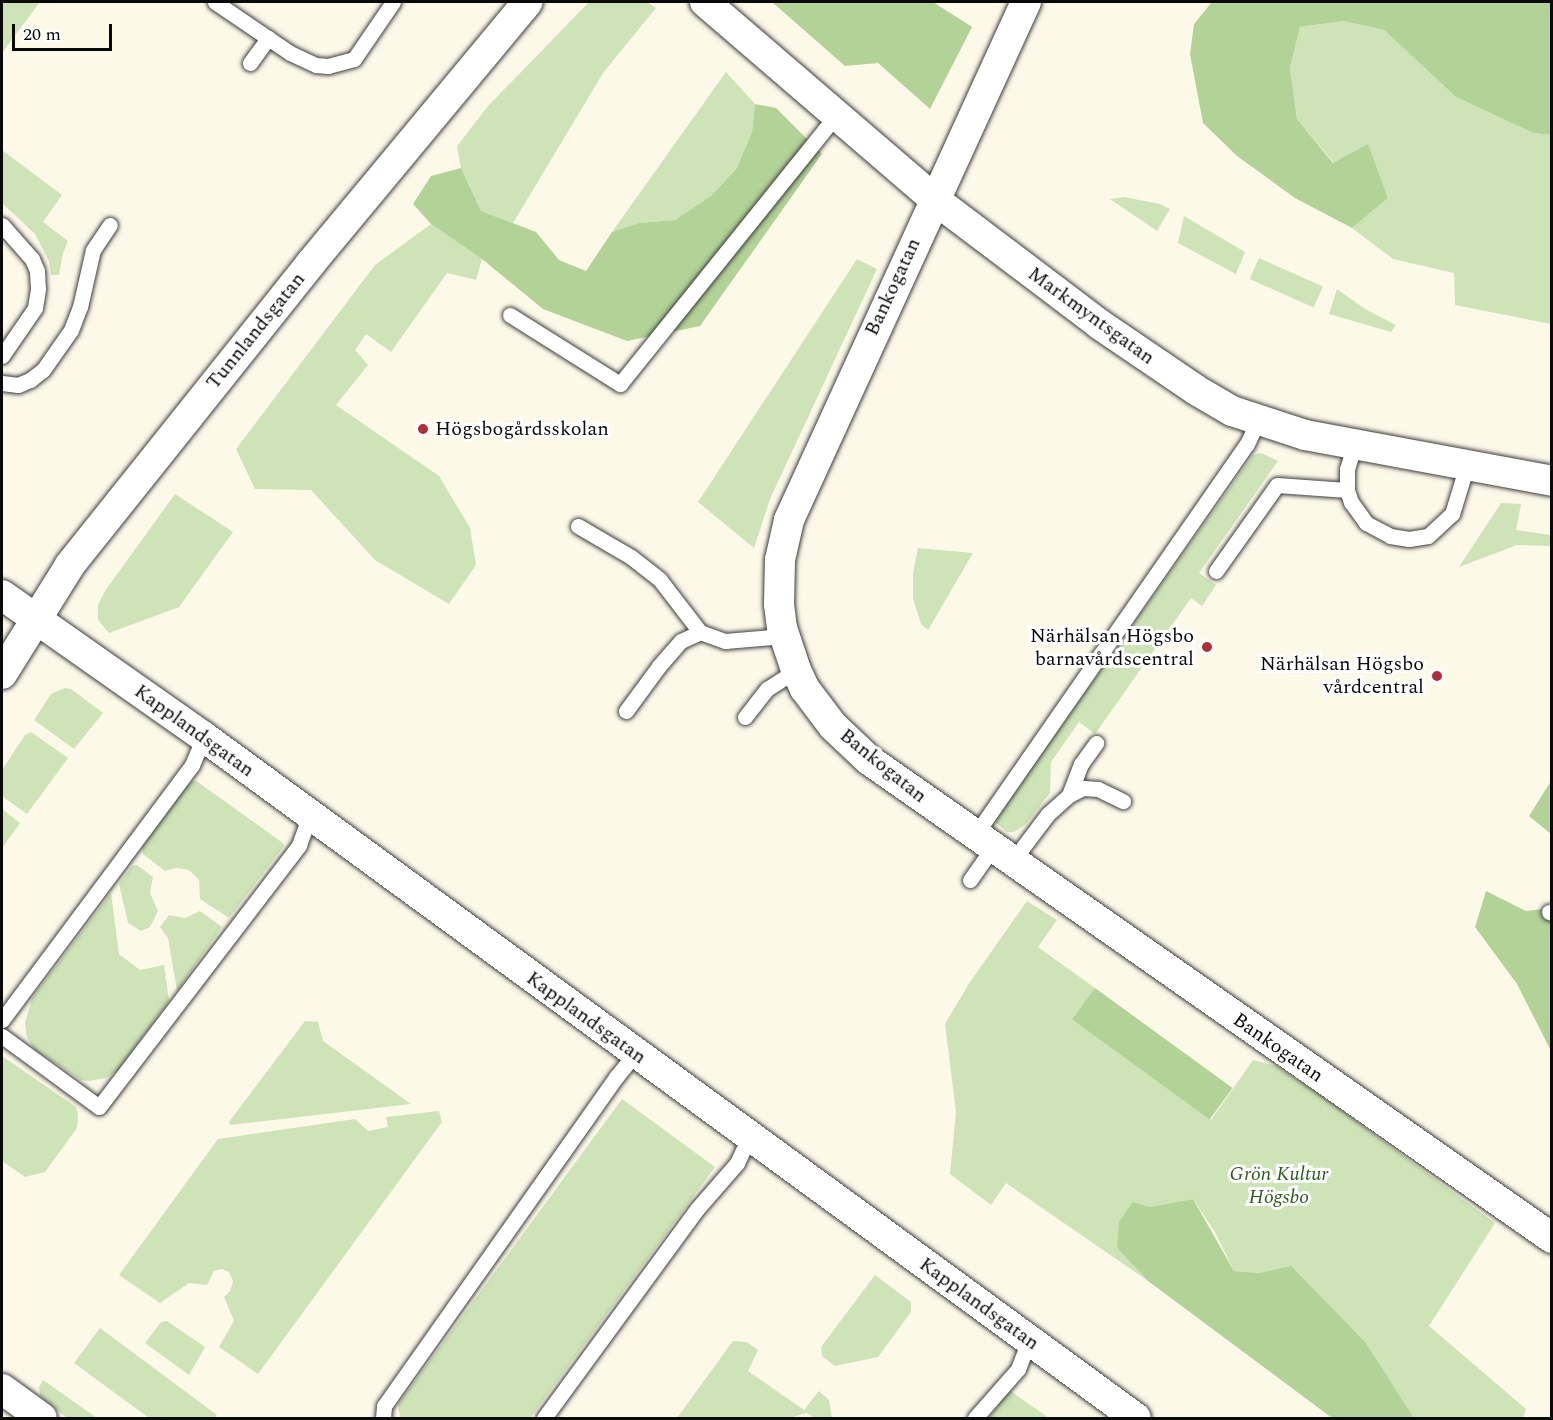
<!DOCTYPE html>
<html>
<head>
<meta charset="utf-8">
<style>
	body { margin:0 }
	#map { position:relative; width:1553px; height:1420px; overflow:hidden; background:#fdf9e9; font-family:Spectral,serif }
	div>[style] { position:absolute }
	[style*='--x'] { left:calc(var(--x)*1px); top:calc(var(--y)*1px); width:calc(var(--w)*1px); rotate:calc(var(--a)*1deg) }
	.green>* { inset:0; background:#cee3b7; transform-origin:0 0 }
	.forest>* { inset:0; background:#b2d298; transform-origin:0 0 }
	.roads { filter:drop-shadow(0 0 2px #3d3d3d) drop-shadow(0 0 2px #3d3d3d) }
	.lane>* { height:15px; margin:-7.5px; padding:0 7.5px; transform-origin:7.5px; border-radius:7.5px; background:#fff }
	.street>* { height:30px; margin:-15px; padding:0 15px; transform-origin:15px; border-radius:15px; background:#fff }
	.dots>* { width:16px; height:16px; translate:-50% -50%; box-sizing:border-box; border:3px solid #fff; border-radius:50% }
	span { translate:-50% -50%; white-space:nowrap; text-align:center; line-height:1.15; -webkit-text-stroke:6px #fff; paint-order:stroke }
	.street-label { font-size:20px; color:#0a0a0a }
	.poi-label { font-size:20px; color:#0a0a0a }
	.left { translate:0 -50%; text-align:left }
	.right { translate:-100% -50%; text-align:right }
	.park-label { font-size:20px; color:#2e5a22; font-style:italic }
	.frame { position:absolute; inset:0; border:3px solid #0a0a0a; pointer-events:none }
	.scale { position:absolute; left:12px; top:24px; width:100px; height:27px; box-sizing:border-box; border:3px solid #0a0a0a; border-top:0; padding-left:8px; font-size:18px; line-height:21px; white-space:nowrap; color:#0a0a0a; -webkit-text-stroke:4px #fff; paint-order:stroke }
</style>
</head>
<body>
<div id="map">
	<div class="green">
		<i style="clip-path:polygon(2px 2px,40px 2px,2px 53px)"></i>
		<i style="clip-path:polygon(589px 2px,647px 2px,656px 8px,603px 73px,513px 223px,481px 211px,461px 168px,457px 146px,488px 106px)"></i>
		<i style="clip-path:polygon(1343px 21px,1384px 30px,1456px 97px,1533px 133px,1551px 135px,1551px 324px,1455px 305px,1454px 273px,1393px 259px,1352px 228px,1388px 198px,1368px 145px,1334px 163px,1297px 119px,1290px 68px,1300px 27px)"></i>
		<i style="clip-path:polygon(726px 72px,755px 104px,752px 132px,737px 168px,711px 196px,675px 220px,639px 223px,612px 232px)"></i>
		<i style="clip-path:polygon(2px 150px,62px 195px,43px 222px,68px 241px,63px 253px,59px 275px,51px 275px,49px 261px,35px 234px,2px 203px)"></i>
		<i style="clip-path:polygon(1124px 197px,1160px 204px,1170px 209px,1157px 231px,1110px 199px)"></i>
		<i style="clip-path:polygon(1184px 216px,1245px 252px,1236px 274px,1178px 243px)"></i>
		<i style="clip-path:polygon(431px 224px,482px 259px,476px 280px,447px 273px,391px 352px,366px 334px,355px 350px,368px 365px,336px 405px,439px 476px,470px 528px,476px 565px,449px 604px,375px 560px,311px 490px,255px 489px,236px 449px,375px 265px)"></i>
		<i style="left:1259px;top:258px;width:70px;height:23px;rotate:24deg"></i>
		<i style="clip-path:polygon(857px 259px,877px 269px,770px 499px,754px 548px,698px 502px)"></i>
		<i style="clip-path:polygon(1337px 289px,1365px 309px,1396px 325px,1391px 332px,1329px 314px)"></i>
		<i style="clip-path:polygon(1261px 453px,1278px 461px,1199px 573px,1216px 585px,1202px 606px,1191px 598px,1095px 734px,1079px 722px,1051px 762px,1050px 793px,1026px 824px,1014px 832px,1007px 832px,994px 821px,1253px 455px)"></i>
		<i style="clip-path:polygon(175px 494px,233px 532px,179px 607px,109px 633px,98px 620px,98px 605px,105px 591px)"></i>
		<i style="clip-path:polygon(1501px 503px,1521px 504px,1516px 530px,1551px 535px,1551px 546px,1517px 545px,1459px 567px)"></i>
		<i style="clip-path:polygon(918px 548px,973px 553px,928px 630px,921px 624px,913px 599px,913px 573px)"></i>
		<i style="clip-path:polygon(65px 688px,71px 689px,103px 713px,74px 749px,34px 720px,51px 694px)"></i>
		<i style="clip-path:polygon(31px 732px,68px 758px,27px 814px,2px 796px,2px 770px,25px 735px)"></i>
		<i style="clip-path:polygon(195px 780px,283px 843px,284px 846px,229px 918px,200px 899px,199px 880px,189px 870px,176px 868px,165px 871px,143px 854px,142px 847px,187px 785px)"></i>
		<i style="clip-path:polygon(2px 809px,20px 823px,2px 848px)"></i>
		<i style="clip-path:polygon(137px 865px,153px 877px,150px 893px,158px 911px,150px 927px,141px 931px,128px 923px,119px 884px,132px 866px)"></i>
		<i style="clip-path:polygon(111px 893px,119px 954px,140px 970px,164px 965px,169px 1001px,118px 1070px,106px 1078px,88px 1081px,81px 1080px,34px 1049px,27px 1037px,25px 1023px,32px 998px)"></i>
		<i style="clip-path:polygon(1027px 901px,1057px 920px,1038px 947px,1095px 988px,1074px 1021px,1211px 1120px,1253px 1060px,1276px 1066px,1327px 1100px,1495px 1223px,1429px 1326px,1526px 1409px,1523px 1418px,1414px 1418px,1366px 1343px,1260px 1273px,1234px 1271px,1215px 1232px,1193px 1199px,1150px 1207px,1133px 1202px,1117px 1248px,1148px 1281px,1006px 1183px,991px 1205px,950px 1174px,956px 1112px,945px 1024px,970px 982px)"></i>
		<i style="clip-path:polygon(200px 911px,222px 927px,177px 991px,168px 938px,160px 927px,169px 915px,185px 918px)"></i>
		<i style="clip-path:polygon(305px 1021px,318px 1022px,323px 1041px,411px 1104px,230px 1125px,229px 1122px)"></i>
		<i style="clip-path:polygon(2px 1056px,76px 1107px,78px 1115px,77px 1128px,45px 1172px,25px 1177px,2px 1161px)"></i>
		<i style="clip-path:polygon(622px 1099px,715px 1167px,530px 1418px,400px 1418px,398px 1404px)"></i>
		<i style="clip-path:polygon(439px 1111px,442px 1122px,258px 1374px,219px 1347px,234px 1321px,224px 1297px,230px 1291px,233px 1281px,229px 1272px,222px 1269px,214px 1271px,207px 1285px,189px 1283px,160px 1303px,119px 1275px,218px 1139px,355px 1119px,368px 1131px,388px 1127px,386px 1117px)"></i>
		<i style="clip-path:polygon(875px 1275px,911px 1302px,911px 1312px,878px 1357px,835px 1366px,822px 1356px,821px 1347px)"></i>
		<i style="clip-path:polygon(167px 1321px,205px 1347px,189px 1375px,145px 1343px,161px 1322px)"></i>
		<i style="clip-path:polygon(100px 1328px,217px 1415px,214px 1418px,149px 1418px,74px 1363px)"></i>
		<i style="clip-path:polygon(733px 1341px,747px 1342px,758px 1350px,748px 1371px,804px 1410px,819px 1391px,829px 1400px,832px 1418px,814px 1418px,807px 1413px,789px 1418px,677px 1418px)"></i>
		<i style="clip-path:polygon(43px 1380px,97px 1418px,67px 1418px,40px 1396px,39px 1387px)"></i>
		<i style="clip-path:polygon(1009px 1390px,1049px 1418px,989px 1418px)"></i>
	</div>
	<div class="forest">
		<i style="clip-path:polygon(772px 2px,933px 2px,972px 27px,930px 109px,878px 63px,845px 66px)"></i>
		<i style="clip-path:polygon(1212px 2px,1551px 2px,1551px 135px,1533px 133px,1456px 97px,1384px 30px,1343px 21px,1300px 27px,1290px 68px,1297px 119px,1333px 163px,1368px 144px,1388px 198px,1352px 228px,1295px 198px,1237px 156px,1203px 123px,1190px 54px,1194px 24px)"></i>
		<i style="clip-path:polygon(755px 104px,776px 108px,822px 154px,700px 326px,627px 341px,543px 309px,482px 259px,431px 224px,413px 204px,431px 176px,461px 168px,481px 211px,536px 232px,559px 260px,586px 271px,612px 232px,639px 223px,675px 220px,711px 196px,737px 168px,752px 132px)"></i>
		<i style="clip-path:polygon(1551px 781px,1551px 834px,1529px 816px)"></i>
		<i style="clip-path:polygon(1486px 891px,1526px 911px,1551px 908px,1551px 1051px,1517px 984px,1475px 927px)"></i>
		<i style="left:1095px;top:988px;width:170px;height:39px;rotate:36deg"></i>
		<i style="clip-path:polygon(1193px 1199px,1234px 1271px,1260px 1273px,1291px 1266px,1366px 1343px,1414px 1418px,1332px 1418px,1148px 1281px,1117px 1248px,1119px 1222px,1133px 1202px,1150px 1207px)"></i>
	</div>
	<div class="roads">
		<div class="lane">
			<i style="--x:215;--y:2;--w:91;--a:34.2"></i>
			<i style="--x:290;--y:53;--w:29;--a:25"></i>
			<i style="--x:316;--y:65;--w:12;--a:5"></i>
			<i style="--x:328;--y:66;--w:27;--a:-15"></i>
			<i style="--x:354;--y:59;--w:69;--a:-55.6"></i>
			<i style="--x:250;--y:63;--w:31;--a:-54"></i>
			<i style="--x:2;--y:225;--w:45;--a:48.6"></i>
			<i style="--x:32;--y:259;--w:13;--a:67"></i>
			<i style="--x:37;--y:271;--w:18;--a:87"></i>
			<i style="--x:38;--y:289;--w:19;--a:99"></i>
			<i style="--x:35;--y:308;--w:58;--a:124.5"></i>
			<i style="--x:510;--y:315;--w:130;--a:32.1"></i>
			<i style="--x:620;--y:384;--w:346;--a:-51.2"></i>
			<i style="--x:2;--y:383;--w:16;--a:7"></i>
			<i style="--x:18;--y:385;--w:13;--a:-23"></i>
			<i style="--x:30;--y:380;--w:16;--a:-38"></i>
			<i style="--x:43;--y:370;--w:49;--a:-55"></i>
			<i style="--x:71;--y:330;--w:25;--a:-69"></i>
			<i style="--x:80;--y:307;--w:58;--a:-77.2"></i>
			<i style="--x:93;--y:250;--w:30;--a:-56"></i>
			<i style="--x:1355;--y:443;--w:27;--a:107"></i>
			<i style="--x:1347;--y:469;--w:21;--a:90"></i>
			<i style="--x:1347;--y:490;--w:13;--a:72"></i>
			<i style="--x:1351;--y:502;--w:26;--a:54"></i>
			<i style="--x:1366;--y:523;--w:27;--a:28"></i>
			<i style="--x:1390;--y:536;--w:19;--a:9"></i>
			<i style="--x:1409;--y:539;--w:19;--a:-9"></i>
			<i style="--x:1428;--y:536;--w:33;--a:-43"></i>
			<i style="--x:1452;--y:514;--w:51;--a:-73"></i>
			<i style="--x:578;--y:526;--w:61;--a:30.3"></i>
			<i style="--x:631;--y:557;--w:37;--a:38"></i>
			<i style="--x:660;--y:580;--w:66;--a:52.4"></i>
			<i style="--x:700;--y:632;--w:27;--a:20"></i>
			<i style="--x:725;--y:641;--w:59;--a:-4.8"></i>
			<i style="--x:1216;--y:571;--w:105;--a:-54.7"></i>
			<i style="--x:1277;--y:485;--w:70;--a:4.1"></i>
			<i style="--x:626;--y:711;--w:56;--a:-53.7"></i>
			<i style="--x:659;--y:666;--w:33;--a:-49"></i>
			<i style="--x:681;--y:641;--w:21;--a:-25"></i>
			<i style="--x:745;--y:717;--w:36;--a:-52"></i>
			<i style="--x:767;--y:689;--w:35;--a:-33"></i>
			<i style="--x:1069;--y:795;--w:33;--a:-69"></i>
			<i style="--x:1081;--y:764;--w:26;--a:-54"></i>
			<i style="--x:975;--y:835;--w:476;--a:-55.2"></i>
			<i style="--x:1247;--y:444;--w:26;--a:-65"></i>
			<i style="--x:1023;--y:847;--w:41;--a:-52.9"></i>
			<i style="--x:1048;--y:814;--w:28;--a:-42"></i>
			<i style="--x:1069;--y:795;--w:16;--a:-27"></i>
			<i style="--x:1083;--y:788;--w:15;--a:4"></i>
			<i style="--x:1098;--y:789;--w:28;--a:26"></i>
			<i style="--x:970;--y:880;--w:39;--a:-55"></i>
			<i style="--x:1549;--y:912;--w:3;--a:18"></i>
			<i style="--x:2;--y:1020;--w:318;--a:-53.3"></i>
			<i style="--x:192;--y:765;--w:30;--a:-67"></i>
			<i style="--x:2;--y:1036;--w:120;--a:36.2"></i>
			<i style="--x:99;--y:1107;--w:330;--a:-52.6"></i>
			<i style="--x:299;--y:845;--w:32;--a:-70"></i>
			<i style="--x:383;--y:1418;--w:12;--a:-85"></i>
			<i style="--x:384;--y:1406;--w:404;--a:-54.8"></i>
			<i style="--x:617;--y:1076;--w:28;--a:-51"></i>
			<i style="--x:544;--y:1418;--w:259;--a:-53.8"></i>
			<i style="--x:697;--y:1209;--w:61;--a:-49"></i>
			<i style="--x:737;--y:1163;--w:31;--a:-65"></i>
			<i style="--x:975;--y:1418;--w:65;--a:-48.7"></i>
			<i style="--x:1018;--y:1369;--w:31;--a:-69"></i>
		</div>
		<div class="street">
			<i style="--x:705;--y:2;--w:302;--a:40.7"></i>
			<i style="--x:934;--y:199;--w:207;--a:37.1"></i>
			<i style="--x:1099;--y:324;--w:117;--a:34.2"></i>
			<i style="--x:1196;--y:390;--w:42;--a:30.3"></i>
			<i style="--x:1232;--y:411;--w:77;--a:18.2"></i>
			<i style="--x:1305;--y:435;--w:251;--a:10.5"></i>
			<i style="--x:1026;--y:2;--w:570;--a:114.59"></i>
			<i style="--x:789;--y:520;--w:41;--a:102.7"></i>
			<i style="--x:780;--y:560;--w:44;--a:91.3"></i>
			<i style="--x:779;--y:604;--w:24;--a:83"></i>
			<i style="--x:782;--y:628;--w:44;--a:71.6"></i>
			<i style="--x:796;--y:670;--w:21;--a:65"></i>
			<i style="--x:805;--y:689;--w:46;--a:52.9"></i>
			<i style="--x:833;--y:726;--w:50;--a:43.4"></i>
			<i style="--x:869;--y:760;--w:834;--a:34.99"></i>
			<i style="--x:2;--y:595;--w:247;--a:35.1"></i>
			<i style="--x:204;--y:737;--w:1154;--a:36.16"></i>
			<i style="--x:2;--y:674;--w:128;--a:-58"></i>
			<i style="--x:70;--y:565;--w:386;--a:-51.4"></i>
			<i style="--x:311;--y:263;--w:339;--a:-50.3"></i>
			<i style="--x:2;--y:1389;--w:49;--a:35.9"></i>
		</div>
	</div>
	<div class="dots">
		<i style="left:423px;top:429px;background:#ac3037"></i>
		<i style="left:1207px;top:647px;background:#ac3037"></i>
		<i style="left:1437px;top:676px;background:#ac3037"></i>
	</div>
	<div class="street-label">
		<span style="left:893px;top:287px;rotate:-65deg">Bankogatan</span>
		<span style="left:1091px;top:316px;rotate:36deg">Markmyntsgatan</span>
		<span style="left:256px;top:331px;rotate:-51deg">Tunnlandsgatan</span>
		<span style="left:194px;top:731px;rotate:36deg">Kapplandsgatan</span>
		<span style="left:883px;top:766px;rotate:39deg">Bankogatan</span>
		<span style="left:586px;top:1018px;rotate:36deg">Kapplandsgatan</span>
		<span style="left:1278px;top:1048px;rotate:35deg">Bankogatan</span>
		<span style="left:979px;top:1304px;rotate:36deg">Kapplandsgatan</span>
	</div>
	<div class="poi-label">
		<span class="left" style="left:435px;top:429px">Högsbogårdsskolan</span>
		<span class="right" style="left:1194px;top:648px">Närhälsan Högsbo<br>barnavårdscentral</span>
		<span class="right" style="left:1424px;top:676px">Närhälsan Högsbo<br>vårdcentral</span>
	</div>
	<div class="park-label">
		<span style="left:1279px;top:1186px">Grön Kultur<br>Högsbo</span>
	</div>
	<div class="frame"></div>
	<div class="scale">20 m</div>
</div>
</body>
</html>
